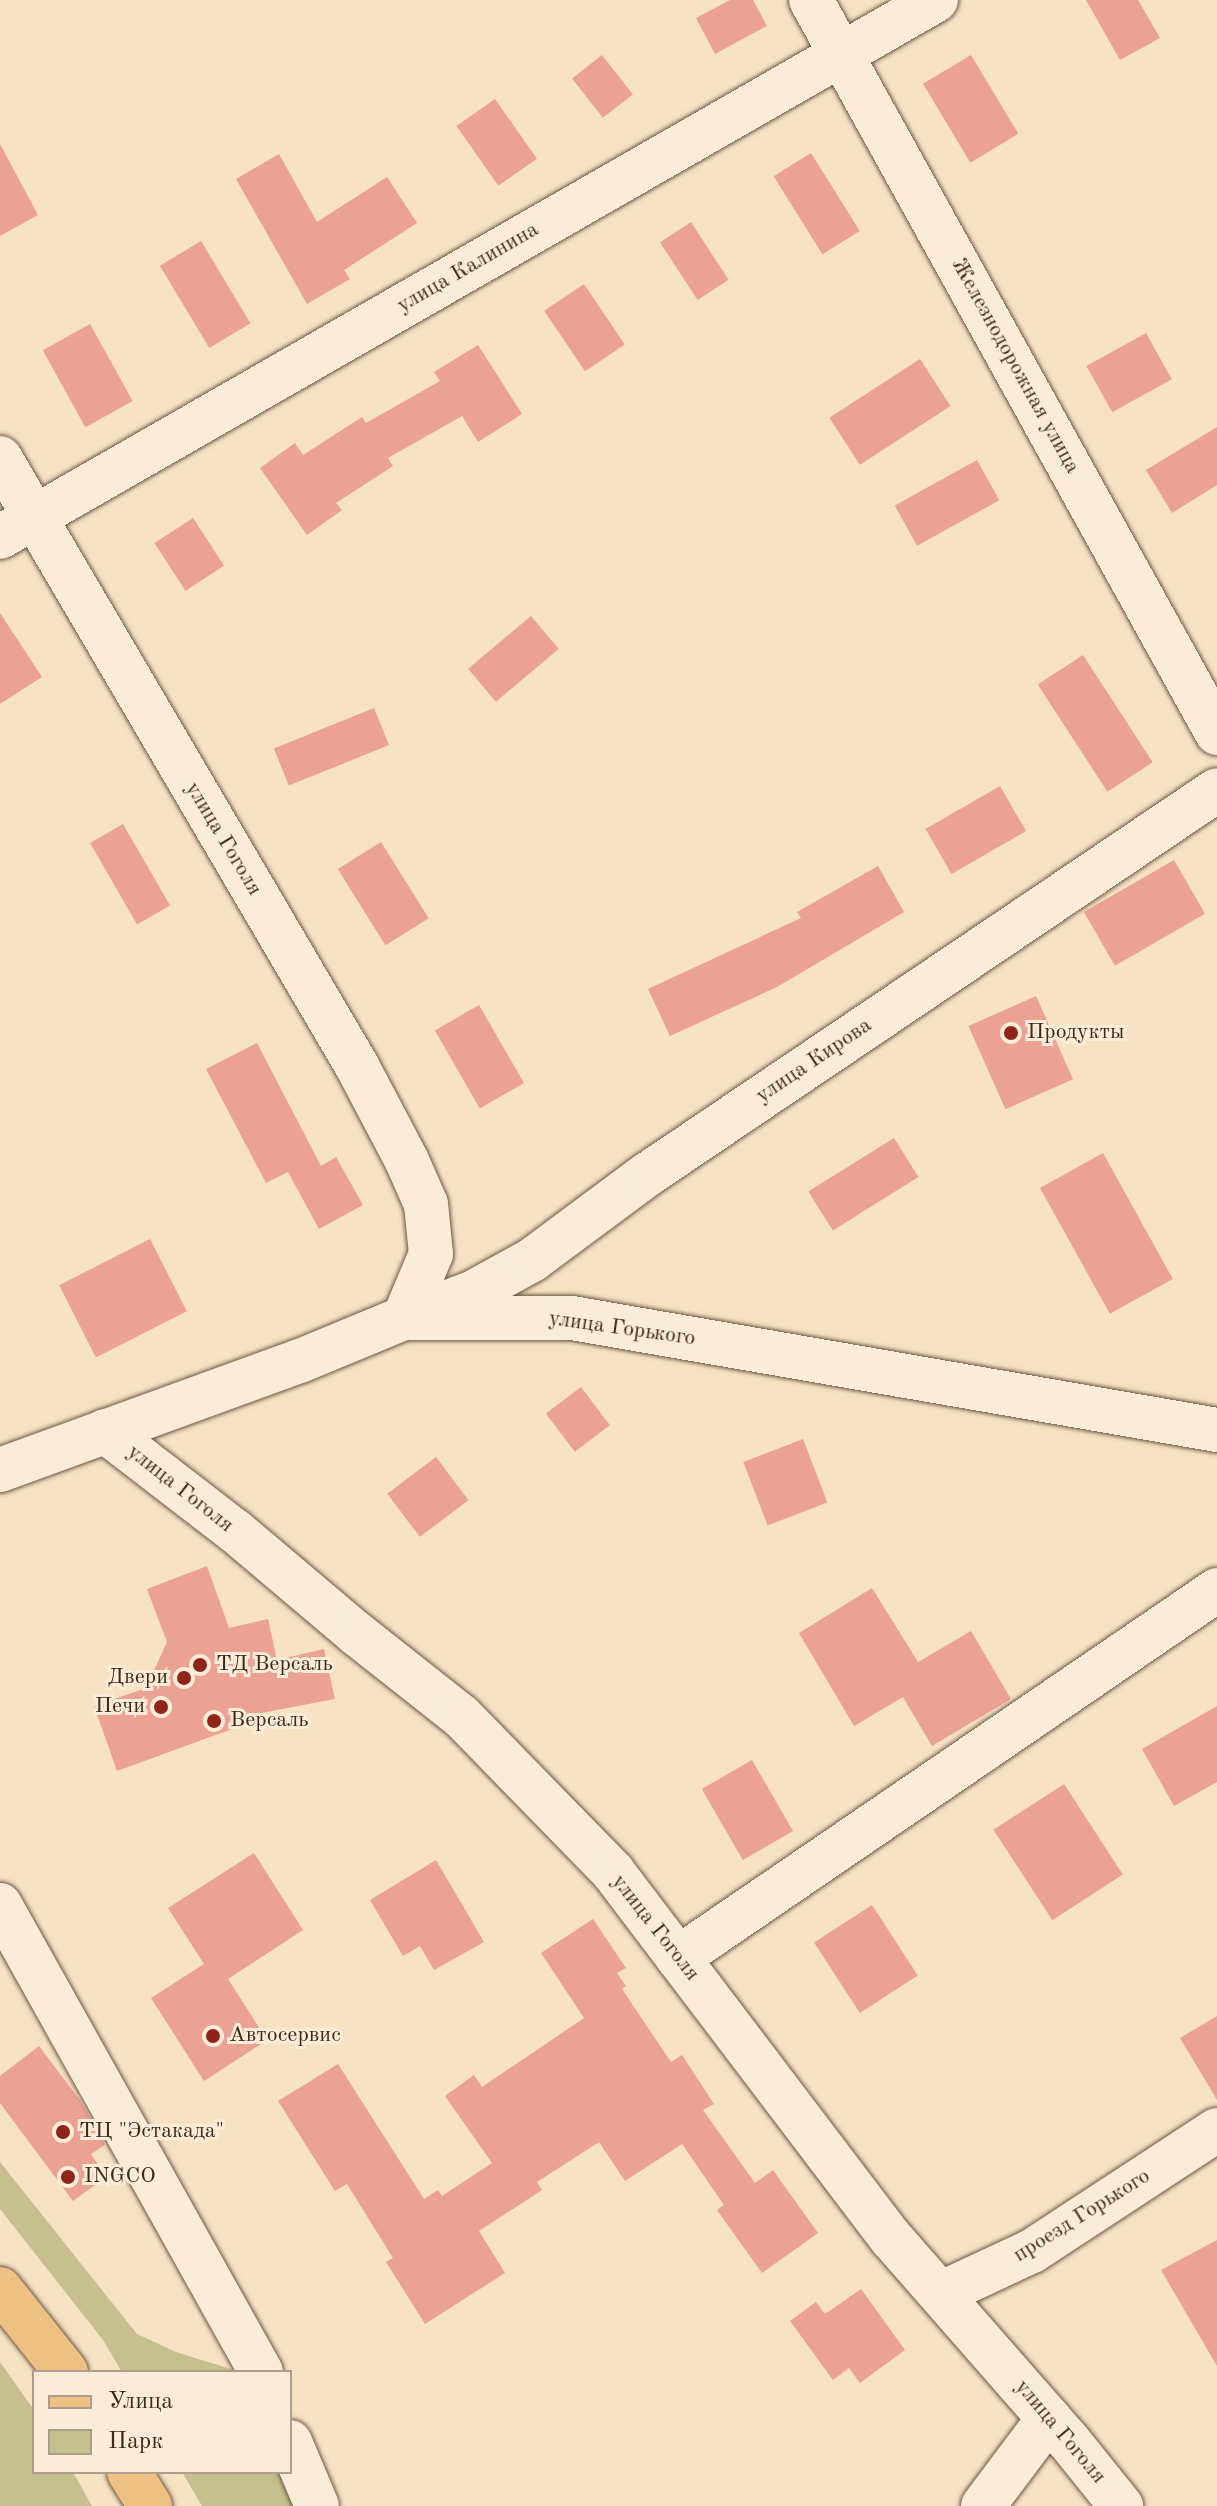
<!DOCTYPE html>
<html>
<head>
<meta charset="utf-8">
<style>
	body { margin:0 }
	#map { position:relative; width:1217px; height:2506px; overflow:hidden; background:#f7e2c4; font-family:"Old Standard TT",serif }
	div>[style] { position:absolute }
	[style*='--x'] { left:calc(var(--x)*1px); top:calc(var(--y)*1px); width:calc(var(--w)*1px); rotate:calc(var(--a)*1deg) }
	.green>* { inset:0; background:#c4c18f }
	.building>* { inset:0; background:#eba292; transform-origin:0 0 }
	.roads { filter:drop-shadow(0 0 2px #6c5744) drop-shadow(0 0 2px #6c5744) }
	.minor>* { height:44px; margin:-22px; padding:0 22px; transform-origin:22px; border-radius:22px; background:#faecd9 }
	.major>* { height:44px; margin:-22px; padding:0 22px; transform-origin:22px; border-radius:22px; background:#ecc182 }
	.dots>* { width:22px; height:22px; translate:-50% -50%; box-sizing:border-box; border:4px solid #faecd9; border-radius:50% }
	span { translate:-50% -50%; white-space:nowrap; text-align:center; line-height:1.15; -webkit-text-stroke:6px #faecd9; paint-order:stroke }
	.street-label { font-size:22px; color:#3e2919 }
	.poi-label { font-size:22px; color:#3e2919 }
	.left { translate:0 -50%; text-align:left }
	.right { translate:-100% -50%; text-align:right }
	.legend { position:absolute; left:32px; top:2370px; width:260px; height:104px; box-sizing:border-box; background:#faecd9; border:2px solid #af9e8c; margin:0; padding:10px 14px; list-style:none; font-size:24px; color:#3e2919 }
	.legend li { display:flex; align-items:center; gap:16px; height:40px }
	.legend b { width:40px; border:2px solid #af9e8c }
</style>
</head>
<body>
<div id="map">
	<div class="green">
		<i style="clip-path:polygon(0 2162px,137px 2334px,176px 2352px,240px 2372px,122px 2372px,103px 2340px,0 2209px)"></i>
		<i style="clip-path:polygon(0 2362px,34px 2410px,34px 2472px,73px 2472px,92px 2506px,0 2506px)"></i>
		<i style="clip-path:polygon(182px 2472px,290px 2472px,310px 2506px,202px 2506px)"></i>
	</div>
	<div class="building">
		<i style="clip-path:polygon(730px 0,753px 0,767px 26px,715px 54px,696px 18px)"></i>
		<i style="clip-path:polygon(1086px 0,1138px 0,1160px 38px,1120px 60px)"></i>
		<i style="left:602px;top:55px;width:50px;height:38px;rotate:52deg"></i>
		<i style="left:971px;top:55px;width:92px;height:56px;rotate:59deg"></i>
		<i style="left:495px;top:99px;width:73px;height:47px;rotate:55deg"></i>
		<i style="clip-path:polygon(0 144px,38px 215px,0 236px)"></i>
		<i style="left:811px;top:153px;width:92px;height:44px;rotate:58deg"></i>
		<i style="clip-path:polygon(279px 154px,317px 222px,387px 177px,417px 223px,344px 270px,350px 279px,307px 304px,236px 179px)"></i>
		<i style="left:691px;top:222px;width:69px;height:37px;rotate:57deg"></i>
		<i style="left:201px;top:241px;width:96px;height:48px;rotate:59deg"></i>
		<i style="left:584px;top:284px;width:73px;height:48px;rotate:56deg"></i>
		<i style="left:90px;top:324px;width:88px;height:54px;rotate:61deg"></i>
		<i style="left:1146px;top:333px;width:53px;height:68px;rotate:61deg"></i>
		<i style="clip-path:polygon(478px 345px,522px 414px,478px 442px,462px 416px,388px 458px,393px 466px,336px 503px,342px 510px,307px 535px,260px 468px,295px 443px,303px 455px,362px 417px,366px 423px,440px 381px,434px 372px)"></i>
		<i style="left:920px;top:359px;width:56px;height:108px;rotate:57deg"></i>
		<i style="clip-path:polygon(1217px 427px,1217px 485px,1172px 513px,1146px 470px)"></i>
		<i style="left:977px;top:460px;width:46px;height:94px;rotate:61deg"></i>
		<i style="left:193px;top:518px;width:57px;height:46px;rotate:57deg"></i>
		<i style="clip-path:polygon(0 613px,42px 677px,0 704px)"></i>
		<i style="left:531px;top:616px;width:43px;height:82px;rotate:50deg"></i>
		<i style="left:1083px;top:655px;width:128px;height:54px;rotate:57deg"></i>
		<i style="left:374px;top:708px;width:40px;height:108px;rotate:68deg"></i>
		<i style="left:1000px;top:786px;width:52px;height:86px;rotate:60deg"></i>
		<i style="left:123px;top:824px;width:94px;height:38px;rotate:60deg"></i>
		<i style="left:381px;top:842px;width:90px;height:51px;rotate:58deg"></i>
		<i style="left:1174px;top:860px;width:62px;height:104px;rotate:60deg"></i>
		<i style="clip-path:polygon(878px 866px,904px 912px,777px 987px,670px 1036px,648px 989px,801px 918px,797px 912px)"></i>
		<i style="left:1036px;top:996px;width:91px;height:74px;rotate:66deg"></i>
		<i style="left:479px;top:1005px;width:90px;height:51px;rotate:60deg"></i>
		<i style="clip-path:polygon(257px 1043px,321px 1166px,336px 1157px,363px 1205px,319px 1229px,288px 1172px,266px 1183px,206px 1069px)"></i>
		<i style="left:894px;top:1138px;width:46px;height:101px;rotate:58deg"></i>
		<i style="left:1103px;top:1153px;width:144px;height:72px;rotate:61deg"></i>
		<i style="left:150px;top:1239px;width:81px;height:102px;rotate:63deg"></i>
		<i style="left:581px;top:1387px;width:48px;height:44px;rotate:53deg"></i>
		<i style="left:803px;top:1439px;width:68px;height:64px;rotate:69deg"></i>
		<i style="left:436px;top:1457px;width:54px;height:61px;rotate:53deg"></i>
		<i style="clip-path:polygon(207px 1566px,229px 1628px,268px 1619px,277px 1660px,324px 1649px,335px 1699px,261px 1713px,262px 1718px,117px 1771px,94px 1706px,146px 1688px,167px 1642px,147px 1589px)"></i>
		<i style="clip-path:polygon(872px 1588px,918px 1662px,971px 1631px,1011px 1699px,932px 1746px,903px 1697px,854px 1726px,799px 1633px)"></i>
		<i style="clip-path:polygon(1217px 1706px,1217px 1782px,1174px 1806px,1142px 1749px)"></i>
		<i style="left:752px;top:1760px;width:82px;height:58px;rotate:60deg"></i>
		<i style="left:1064px;top:1784px;width:108px;height:84px;rotate:57deg"></i>
		<i style="clip-path:polygon(254px 1853px,303px 1930px,228px 1979px,267px 2040px,204px 2081px,151px 1998px,204px 1964px,168px 1908px)"></i>
		<i style="clip-path:polygon(436px 1860px,484px 1942px,434px 1970px,420px 1946px,403px 1956px,370px 1900px)"></i>
		<i style="left:872px;top:1905px;width:84px;height:69px;rotate:57deg"></i>
		<i style="clip-path:polygon(593px 1919px,626px 1968px,617px 1973px,626px 1986px,622px 1989px,671px 2062px,682px 2055px,714px 2104px,703px 2110px,755px 2183px,773px 2170px,818px 2233px,762px 2273px,717px 2210px,724px 2205px,682px 2144px,625px 2181px,599px 2142px,537px 2182px,542px 2190px,479px 2231px,505px 2273px,425px 2324px,386px 2262px,393px 2258px,347px 2184px,335px 2191px,278px 2101px,338px 2064px,424px 2199px,438px 2190px,442px 2196px,492px 2163px,445px 2096px,474px 2075px,482px 2087px,584px 2018px,541px 1953px)"></i>
		<i style="clip-path:polygon(1217px 2016px,1217px 2100px,1180px 2038px)"></i>
		<i style="clip-path:polygon(39px 2046px,82px 2103px,105px 2145px,91px 2154px,106px 2177px,73px 2201px,0 2103px,0 2076px)"></i>
		<i style="clip-path:polygon(1217px 2240px,1217px 2366px,1161px 2270px)"></i>
		<i style="clip-path:polygon(861px 2289px,905px 2350px,860px 2383px,849px 2368px,833px 2380px,790px 2321px,816px 2302px,825px 2314px)"></i>
	</div>
	<div class="roads">
		<div class="minor">
			<i style="--x:811;--y:0;--w:838;--a:61.02"></i>
			<i style="--x:0;--y:458;--w:705;--a:59.58"></i>
			<i style="--x:357;--y:1066;--w:107;--a:62.2"></i>
			<i style="--x:407;--y:1161;--w:47;--a:66.2"></i>
			<i style="--x:426;--y:1204;--w:50;--a:84.3"></i>
			<i style="--x:431;--y:1254;--w:69;--a:112.9"></i>
			<i style="--x:0;--y:537;--w:1079;--a:-29.84"></i>
			<i style="--x:429;--y:1309;--w:46;--a:-20.4"></i>
			<i style="--x:472;--y:1293;--w:68;--a:-28.8"></i>
			<i style="--x:532;--y:1260;--w:144;--a:-36.6"></i>
			<i style="--x:648;--y:1174;--w:686;--a:-34.01"></i>
			<i style="--x:105;--y:1431;--w:164;--a:37.6"></i>
			<i style="--x:235;--y:1531;--w:160;--a:40.2"></i>
			<i style="--x:357;--y:1634;--w:132;--a:38.3"></i>
			<i style="--x:461;--y:1716;--w:218;--a:45.7"></i>
			<i style="--x:613;--y:1872;--w:460;--a:52.8"></i>
			<i style="--x:891;--y:2238;--w:269;--a:48.8"></i>
			<i style="--x:1068;--y:2440;--w:85;--a:51.2"></i>
			<i style="--x:0;--y:1470;--w:319;--a:-20"></i>
			<i style="--x:300;--y:1361;--w:113;--a:-22.5"></i>
			<i style="--x:404;--y:1318;--w:168;--a:0"></i>
			<i style="--x:572;--y:1318;--w:655;--a:9.85"></i>
			<i style="--x:0;--y:1905;--w:535;--a:60.8"></i>
			<i style="--x:678;--y:1958;--w:653;--a:-34.32"></i>
			<i style="--x:942;--y:2293;--w:99;--a:-25"></i>
			<i style="--x:1032;--y:2251;--w:221;--a:-33.2"></i>
			<i style="--x:290;--y:2442;--w:69;--a:67.1"></i>
			<i style="--x:983;--y:2506;--w:110;--a:-53.1"></i>
		</div>
		<div class="major">
			<i style="--x:0;--y:2289;--w:106;--a:51.5"></i>
			<i style="--x:129;--y:2472;--w:40;--a:58"></i>
		</div>
	</div>
	<div class="dots">
		<i style="left:1011px;top:1033px;background:#8f2418"></i>
		<i style="left:200px;top:1665px;background:#8f2418"></i>
		<i style="left:184px;top:1678px;background:#8f2418"></i>
		<i style="left:161px;top:1707px;background:#8f2418"></i>
		<i style="left:214px;top:1721px;background:#8f2418"></i>
		<i style="left:213px;top:2036px;background:#8f2418"></i>
		<i style="left:63px;top:2132px;background:#8f2418"></i>
		<i style="left:68px;top:2177px;background:#8f2418"></i>
	</div>
	<div class="street-label">
		<span style="left:468px;top:268px;rotate:-30deg">улица Калинина</span>
		<span style="left:1015px;top:366px;rotate:61deg">Железнодорожная улица</span>
		<span style="left:223px;top:839px;rotate:59deg">улица Гоголя</span>
		<span style="left:814px;top:1061px;rotate:-34deg">улица Кирова</span>
		<span style="left:622px;top:1329px;rotate:8deg">улица Горького</span>
		<span style="left:180px;top:1489px;rotate:38deg">улица Гоголя</span>
		<span style="left:655px;top:1928px;rotate:52deg">улица Гоголя</span>
		<span style="left:1082px;top:2216px;rotate:-32deg">проезд Горького</span>
		<span style="left:1060px;top:2432px;rotate:50deg">улица Гоголя</span>
	</div>
	<div class="poi-label">
		<span class="left" style="left:1027px;top:1033px">Продукты</span>
		<span class="left" style="left:216px;top:1665px">ТД Версаль</span>
		<span class="right" style="left:168px;top:1678px">Двери</span>
		<span class="right" style="left:145px;top:1707px">Печи</span>
		<span class="left" style="left:230px;top:1721px">Версаль</span>
		<span class="left" style="left:229px;top:2036px">Автосервис</span>
		<span class="left" style="left:79px;top:2132px">ТЦ "Эстакада"</span>
		<span class="left" style="left:84px;top:2177px">INGCO</span>
	</div>
	<ul class="legend">
	<li><b style="height:10px;background:#ecc182"></b>Улица</li>
	<li><b style="height:22px;background:#c4c18f"></b>Парк</li>
	</ul>
</div>
</body>
</html>
